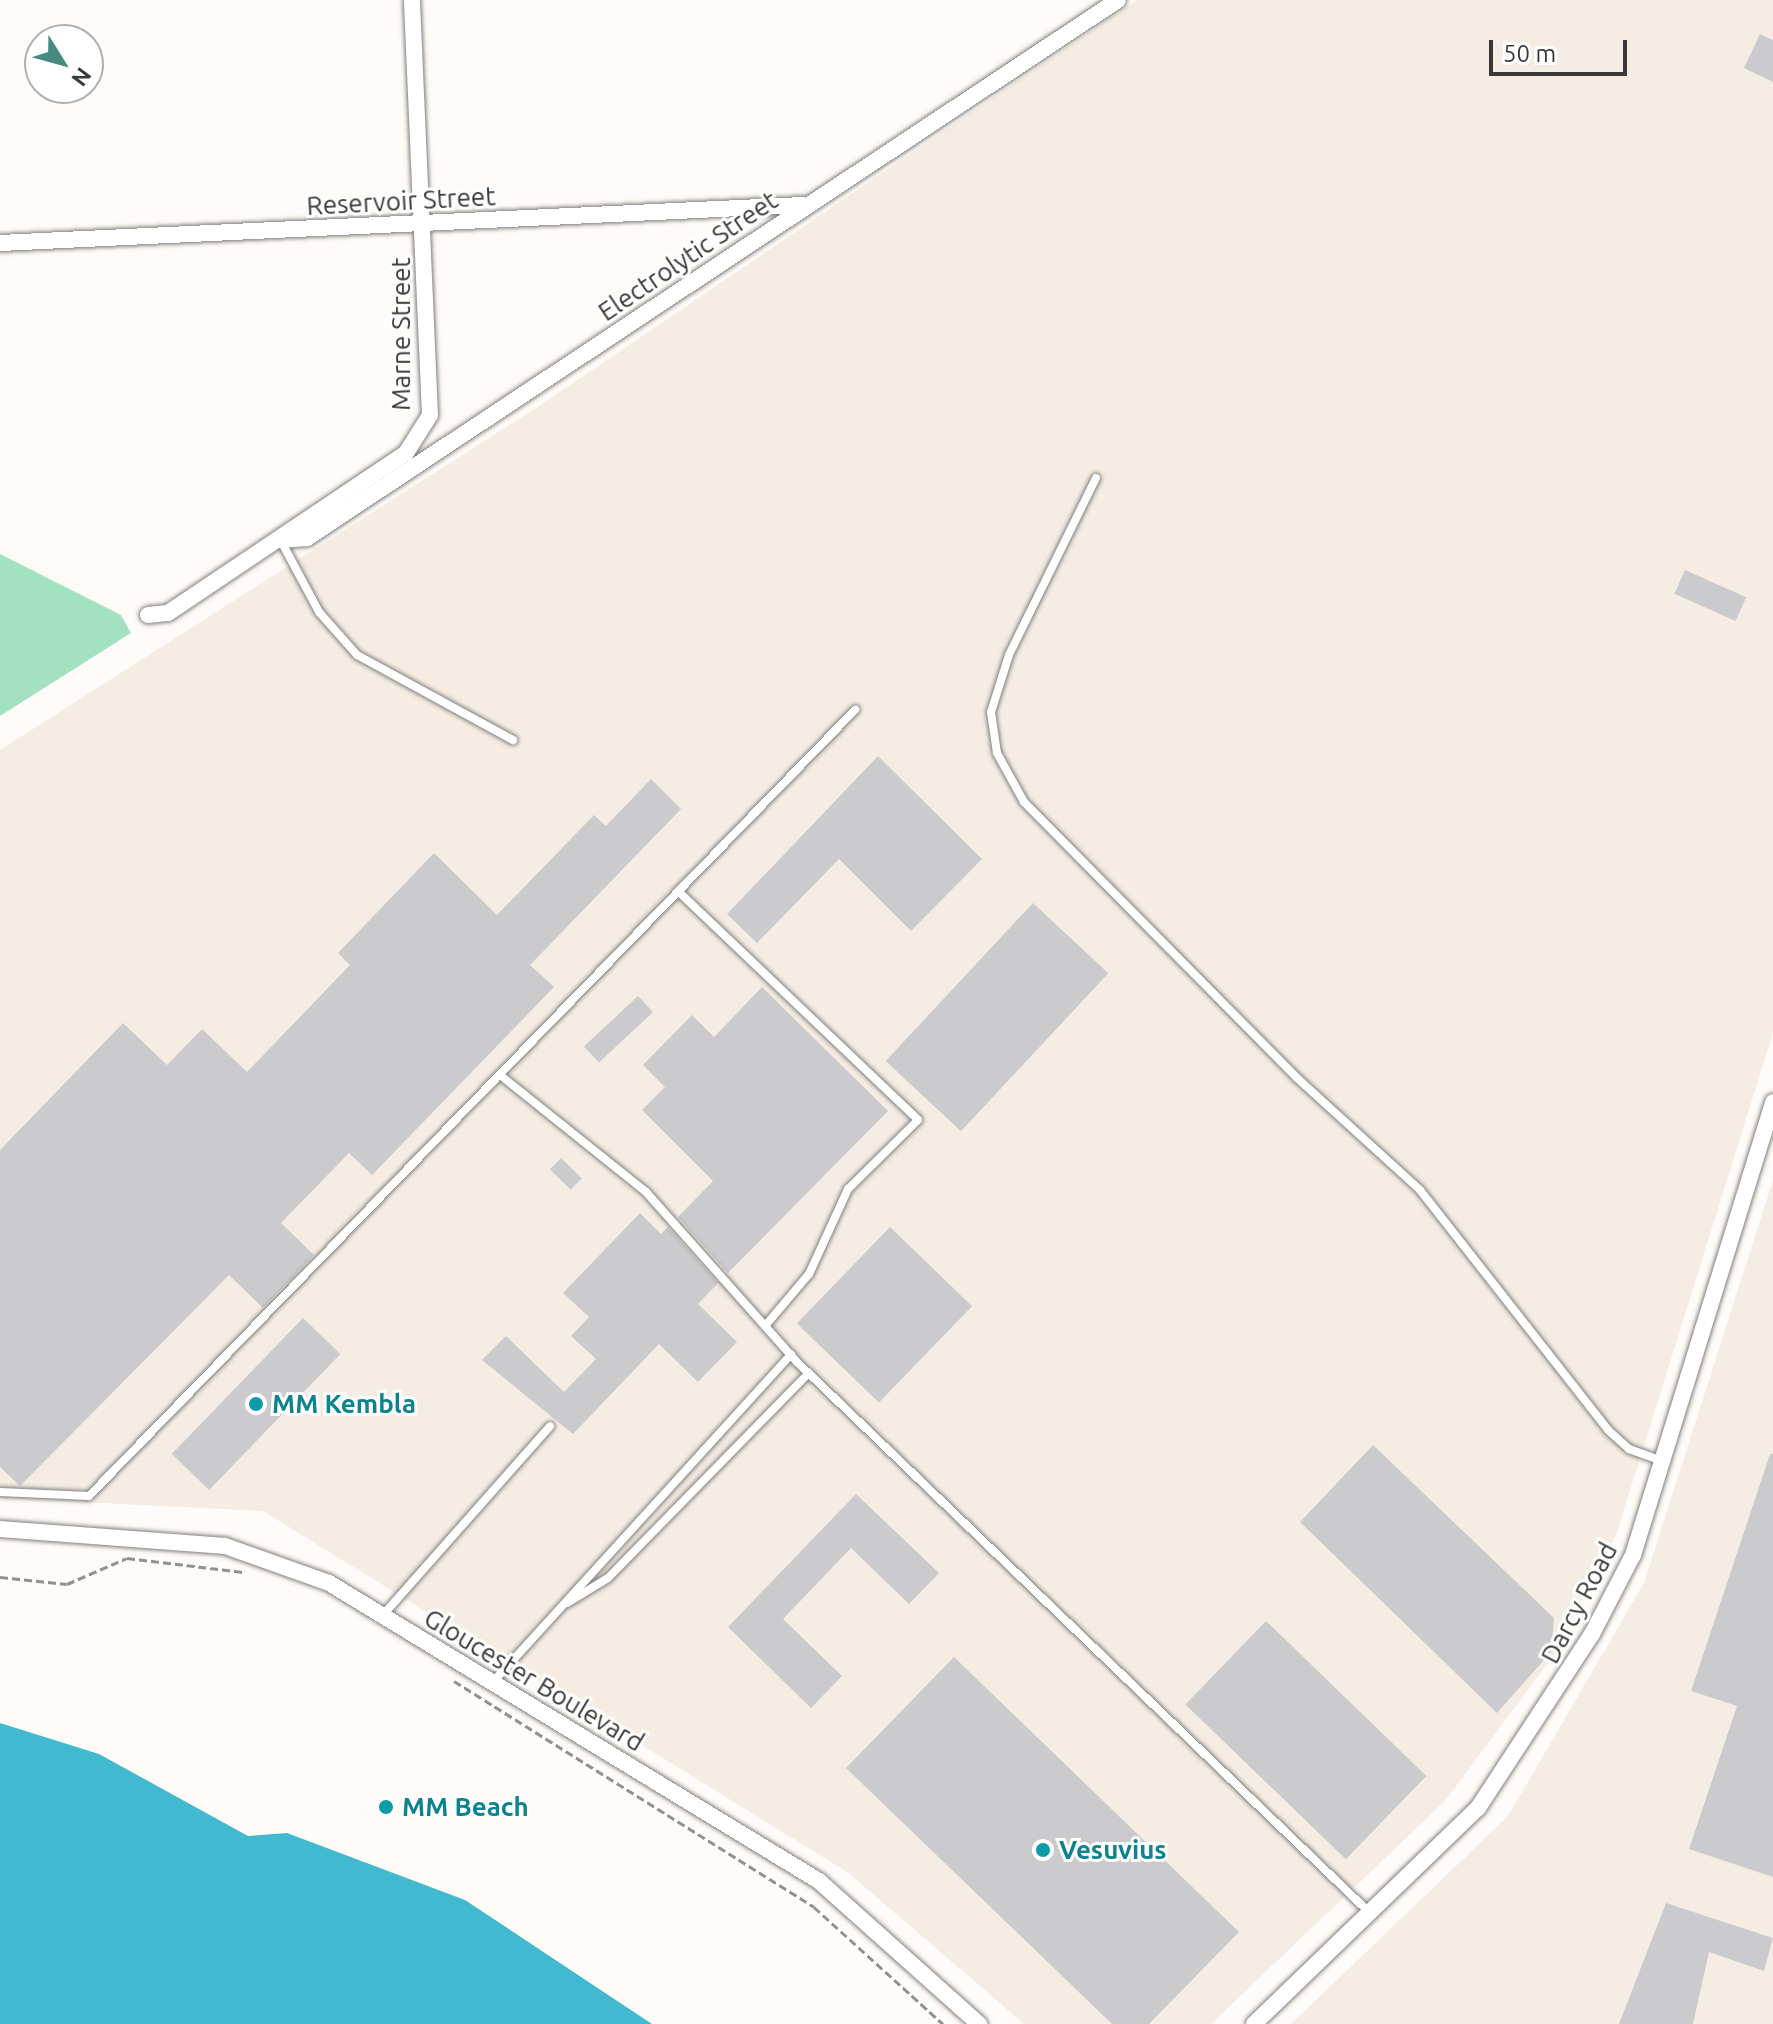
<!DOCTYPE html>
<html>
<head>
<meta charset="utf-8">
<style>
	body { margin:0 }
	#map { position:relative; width:1773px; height:2024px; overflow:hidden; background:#fefbf8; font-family:Ubuntu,sans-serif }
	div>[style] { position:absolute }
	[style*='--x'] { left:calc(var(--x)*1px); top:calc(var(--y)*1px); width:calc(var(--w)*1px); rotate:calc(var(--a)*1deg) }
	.built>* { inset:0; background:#f5ede4 }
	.green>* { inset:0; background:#a2e2c1 }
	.water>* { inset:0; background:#41bacf }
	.building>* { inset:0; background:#cbcacd; transform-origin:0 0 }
	.path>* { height:3px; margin-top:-1.5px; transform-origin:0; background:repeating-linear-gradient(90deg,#939190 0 8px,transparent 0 12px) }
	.roads { filter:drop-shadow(0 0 2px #82807e) drop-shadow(0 0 2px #82807e) }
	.lane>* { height:8px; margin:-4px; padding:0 4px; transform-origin:4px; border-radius:4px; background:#fff }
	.street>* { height:16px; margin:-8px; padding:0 8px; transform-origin:8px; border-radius:8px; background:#fff }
	.dots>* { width:22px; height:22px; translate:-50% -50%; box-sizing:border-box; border:4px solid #fff; border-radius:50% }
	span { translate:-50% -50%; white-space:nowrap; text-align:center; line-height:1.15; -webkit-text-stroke:6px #fff; paint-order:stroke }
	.street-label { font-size:26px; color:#3a3938 }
	.culture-label { font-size:26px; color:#0d838f; font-weight:700 }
	.left { translate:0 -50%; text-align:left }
	.north { position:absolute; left:24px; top:24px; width:80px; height:80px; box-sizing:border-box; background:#fff; border:2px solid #b0b0af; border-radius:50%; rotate:127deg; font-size:22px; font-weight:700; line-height:32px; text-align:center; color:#3a3938 }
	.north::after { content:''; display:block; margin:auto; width:28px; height:36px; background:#458b82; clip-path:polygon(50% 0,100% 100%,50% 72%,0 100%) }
	.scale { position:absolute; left:1489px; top:40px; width:138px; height:36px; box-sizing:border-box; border:4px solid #3a3938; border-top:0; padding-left:10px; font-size:24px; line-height:28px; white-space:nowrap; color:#3a3938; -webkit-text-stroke:6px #fff; paint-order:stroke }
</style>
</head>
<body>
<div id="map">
	<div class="built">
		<i style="clip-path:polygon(1137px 0,1773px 0,1773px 1033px,1616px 1535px,1551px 1659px,1445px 1801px,1211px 2024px,1024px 2024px,847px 1872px,263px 1511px,0 1498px,0 750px,542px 404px)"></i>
		<i style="clip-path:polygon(1773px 1180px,1773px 2024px,1291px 2024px,1508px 1816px,1644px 1583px)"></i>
	</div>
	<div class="green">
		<i style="clip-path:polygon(0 554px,121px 615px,131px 633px,0 716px)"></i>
	</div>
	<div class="water">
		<i style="clip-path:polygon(0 1723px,99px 1754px,248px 1836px,287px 1833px,465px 1900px,652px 2024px,0 2024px)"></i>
	</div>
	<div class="building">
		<i style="clip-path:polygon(1760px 34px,1773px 40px,1773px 82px,1744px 68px)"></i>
		<i style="left:1685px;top:570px;width:67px;height:26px;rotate:24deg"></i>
		<i style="clip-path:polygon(878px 756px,982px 859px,911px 931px,839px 859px,757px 943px,727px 914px)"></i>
		<i style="clip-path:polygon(651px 779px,681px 809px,530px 965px,554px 987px,372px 1175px,349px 1153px,281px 1223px,314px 1255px,263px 1308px,229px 1275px,20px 1486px,0 1467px,0 1150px,123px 1023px,167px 1065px,202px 1029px,247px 1072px,350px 965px,338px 953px,434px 853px,497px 915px,594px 815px,606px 826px)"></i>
		<i style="left:1033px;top:903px;width:103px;height:216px;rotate:43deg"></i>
		<i style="clip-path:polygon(762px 987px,888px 1111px,728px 1273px,678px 1217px,713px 1181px,642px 1110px,665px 1087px,643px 1065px,692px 1015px,714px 1037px)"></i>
		<i style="left:638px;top:996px;width:22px;height:74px;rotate:47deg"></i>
		<i style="left:561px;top:1158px;width:29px;height:16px;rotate:44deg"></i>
		<i style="clip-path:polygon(640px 1213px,661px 1234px,668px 1227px,718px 1283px,698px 1304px,737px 1342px,698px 1382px,659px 1344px,573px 1434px,482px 1360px,506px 1336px,564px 1392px,596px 1359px,571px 1336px,589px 1317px,563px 1293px)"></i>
		<i style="left:890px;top:1227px;width:114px;height:134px;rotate:44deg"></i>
		<i style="left:303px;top:1318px;width:52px;height:189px;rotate:44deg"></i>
		<i style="clip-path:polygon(1373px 1445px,1554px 1618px,1551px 1652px,1497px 1713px,1300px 1522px)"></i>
		<i style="clip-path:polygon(1770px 1454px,1773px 1454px,1773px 1877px,1689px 1849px,1737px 1706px,1691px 1691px)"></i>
		<i style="clip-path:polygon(856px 1494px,939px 1573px,909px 1604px,851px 1548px,783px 1619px,842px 1676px,811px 1708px,728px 1627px)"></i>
		<i style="left:1266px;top:1621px;width:223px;height:116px;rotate:44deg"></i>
		<i style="clip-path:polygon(954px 1657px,1239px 1932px,1149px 2024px,1112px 2024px,846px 1768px)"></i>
		<i style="clip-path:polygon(1666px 1903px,1773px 1938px,1764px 1971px,1709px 1952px,1693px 2024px,1619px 2024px)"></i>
	</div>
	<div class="path">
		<i style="--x:0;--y:1577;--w:67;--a:6"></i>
		<i style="--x:67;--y:1584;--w:65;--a:-23.4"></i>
		<i style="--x:127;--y:1558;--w:117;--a:6.9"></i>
		<i style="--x:454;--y:1681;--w:425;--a:32.1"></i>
		<i style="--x:814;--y:1907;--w:174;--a:42.2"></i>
	</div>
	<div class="roads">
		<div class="lane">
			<i style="--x:1096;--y:478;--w:197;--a:116.2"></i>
			<i style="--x:1009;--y:655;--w:60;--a:107.5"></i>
			<i style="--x:991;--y:712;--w:41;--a:81.7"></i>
			<i style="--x:997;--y:753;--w:56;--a:61.1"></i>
			<i style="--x:1024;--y:802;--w:388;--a:45.3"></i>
			<i style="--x:1297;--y:1078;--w:166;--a:42.3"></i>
			<i style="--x:1420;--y:1190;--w:305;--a:51.9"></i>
			<i style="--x:1608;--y:1430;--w:28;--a:42"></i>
			<i style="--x:1629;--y:1449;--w:35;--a:20"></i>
			<i style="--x:281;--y:541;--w:81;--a:61.8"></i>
			<i style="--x:319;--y:612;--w:57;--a:48.5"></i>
			<i style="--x:357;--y:655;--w:178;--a:28.6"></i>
			<i style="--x:681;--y:894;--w:327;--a:43.6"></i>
			<i style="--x:918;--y:1120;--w:98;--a:135.4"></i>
			<i style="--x:848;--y:1189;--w:94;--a:114.6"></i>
			<i style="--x:809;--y:1274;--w:68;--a:130.2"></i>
			<i style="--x:500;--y:1075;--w:187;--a:38.7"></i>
			<i style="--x:646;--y:1192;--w:227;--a:48.4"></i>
			<i style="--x:797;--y:1362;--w:794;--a:43.88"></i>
			<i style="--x:0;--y:1492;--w:89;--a:2.6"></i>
			<i style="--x:89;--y:1496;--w:1098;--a:-45.74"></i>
			<i style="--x:567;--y:1603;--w:48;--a:-31.4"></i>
			<i style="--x:608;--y:1578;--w:287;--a:-45.6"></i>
			<i style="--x:383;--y:1615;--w:252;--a:-48.5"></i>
			<i style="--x:493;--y:1682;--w:443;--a:-47.7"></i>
		</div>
		<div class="street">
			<i style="--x:0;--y:243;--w:805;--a:-2.71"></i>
			<i style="--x:280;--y:540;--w:27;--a:-4"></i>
			<i style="--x:307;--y:538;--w:973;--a:-33.56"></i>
			<i style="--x:148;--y:615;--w:20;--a:-6"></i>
			<i style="--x:168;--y:613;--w:287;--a:-33.9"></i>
			<i style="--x:406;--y:453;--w:45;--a:-57.7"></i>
			<i style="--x:430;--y:415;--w:415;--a:-92.5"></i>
			<i style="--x:0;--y:1529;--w:226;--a:4.3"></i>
			<i style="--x:225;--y:1546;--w:110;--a:19.6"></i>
			<i style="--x:329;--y:1583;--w:574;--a:31.31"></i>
			<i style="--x:819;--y:1881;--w:215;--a:41.8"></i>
			<i style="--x:1254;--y:2024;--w:311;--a:-44"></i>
			<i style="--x:1478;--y:1808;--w:208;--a:-56.8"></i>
			<i style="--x:1592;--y:1634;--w:89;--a:-62.6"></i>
			<i style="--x:1633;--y:1555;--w:474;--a:-72.8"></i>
		</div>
	</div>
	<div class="dots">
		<i style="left:256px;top:1404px;background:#0f9aa8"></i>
		<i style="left:386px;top:1807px;background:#0f9aa8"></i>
		<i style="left:1043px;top:1850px;background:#0f9aa8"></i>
	</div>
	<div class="street-label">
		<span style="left:401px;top:201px;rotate:-3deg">Reservoir Street</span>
		<span style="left:688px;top:256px;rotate:-34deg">Electrolytic Street</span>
		<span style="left:401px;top:334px;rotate:-90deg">Marne Street</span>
		<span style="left:1579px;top:1603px;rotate:-62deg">Darcy Road</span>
		<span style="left:534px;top:1680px;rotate:31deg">Gloucester Boulevard</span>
	</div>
	<div class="culture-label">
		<span class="left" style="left:272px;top:1404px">MM Kembla</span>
		<span class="left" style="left:402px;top:1807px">MM Beach</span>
		<span class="left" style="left:1059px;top:1850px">Vesuvius</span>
	</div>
	<div class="north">N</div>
	<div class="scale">50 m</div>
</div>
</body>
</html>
